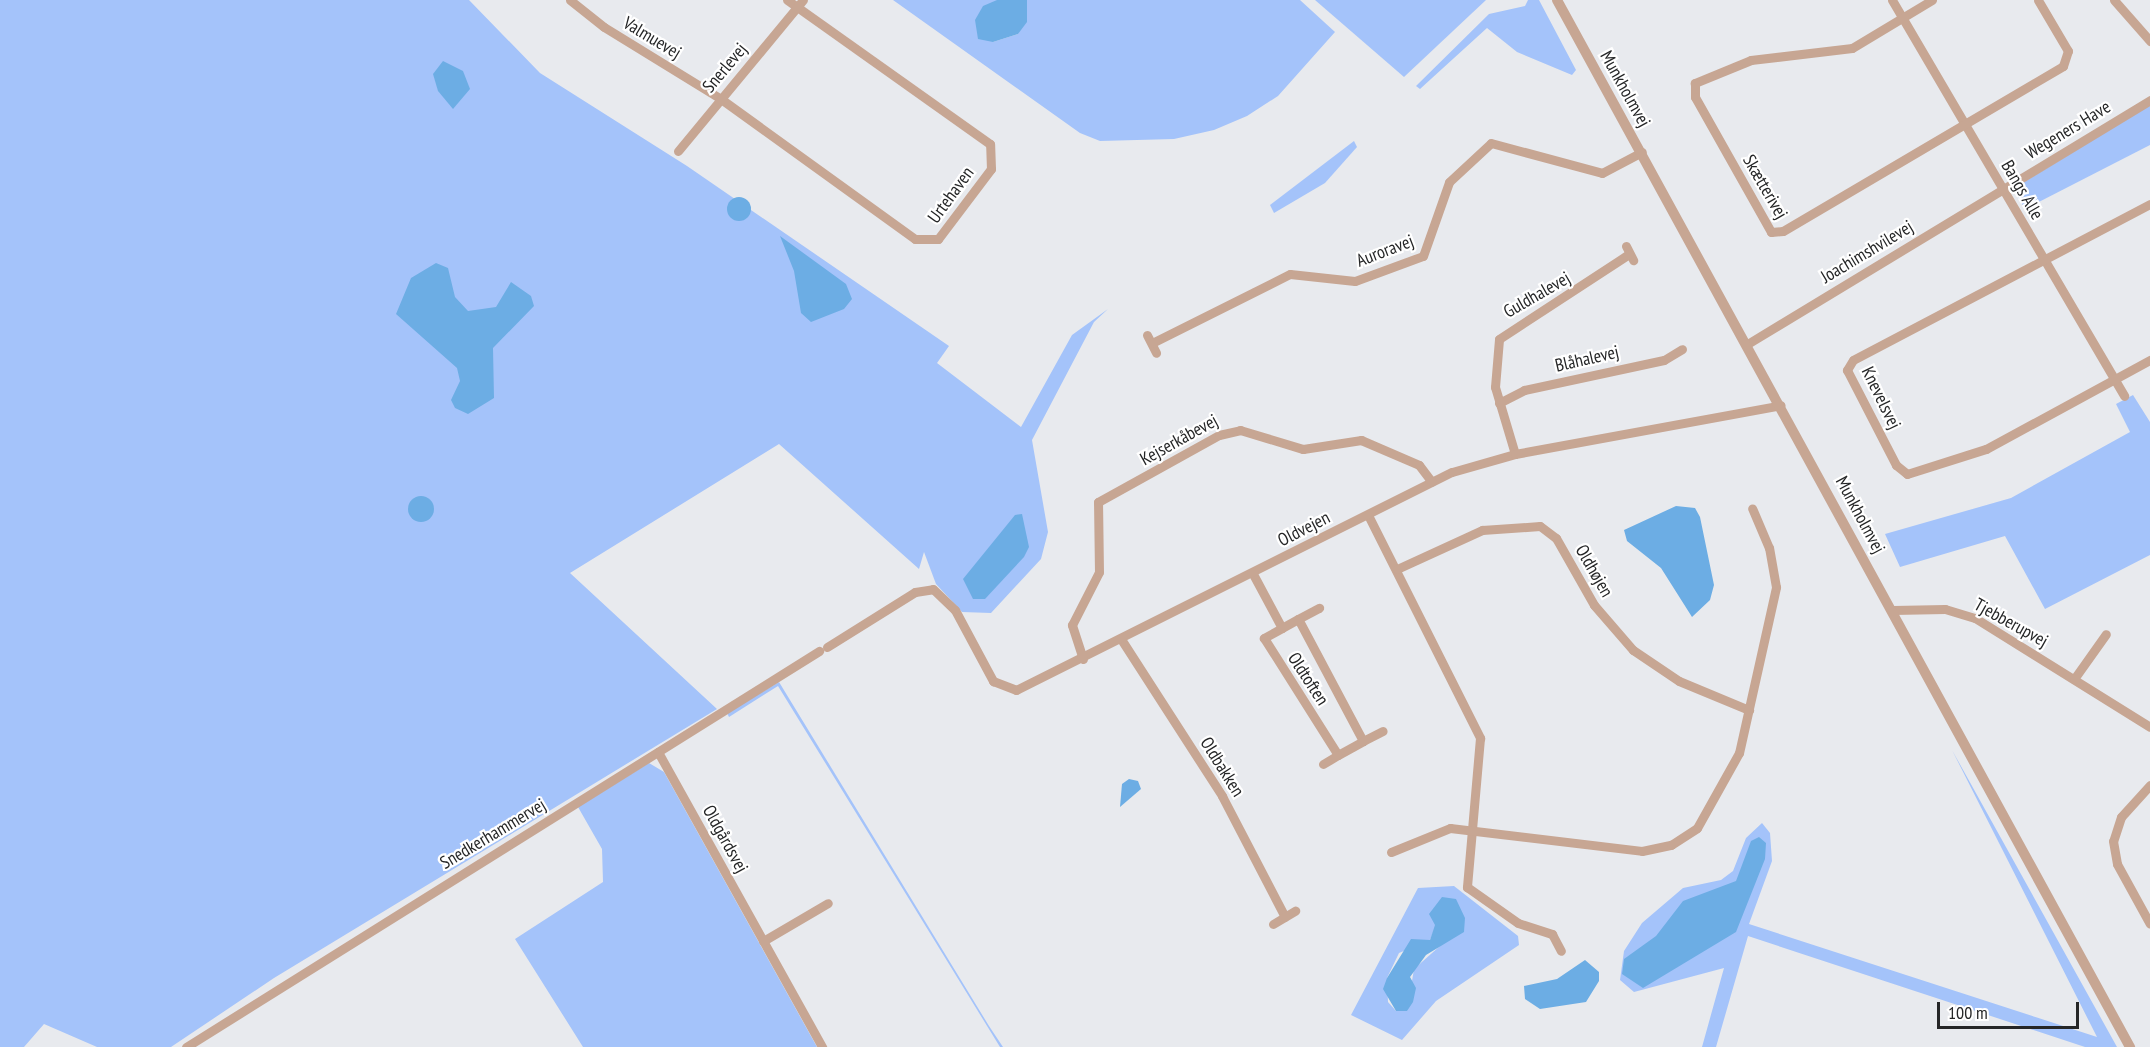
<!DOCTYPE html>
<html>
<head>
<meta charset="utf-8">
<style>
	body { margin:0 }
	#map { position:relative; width:2150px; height:1047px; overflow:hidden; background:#e8eaee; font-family:"PT Sans Narrow",sans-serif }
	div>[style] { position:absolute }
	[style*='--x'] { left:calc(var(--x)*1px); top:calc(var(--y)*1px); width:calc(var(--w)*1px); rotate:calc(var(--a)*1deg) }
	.green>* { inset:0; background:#a4c3fa }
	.water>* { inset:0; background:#6cade4 }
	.round { border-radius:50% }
	.minor>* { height:9px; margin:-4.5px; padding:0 4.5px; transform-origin:4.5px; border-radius:4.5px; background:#c7a693 }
	.tertiary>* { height:10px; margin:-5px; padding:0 5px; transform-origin:5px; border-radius:5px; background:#c7a693 }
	span { translate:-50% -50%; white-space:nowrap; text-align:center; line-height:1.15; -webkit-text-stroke:4.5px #fff; paint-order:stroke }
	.street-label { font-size:18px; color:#252627 }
	.scale { position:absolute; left:1937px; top:1002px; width:142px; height:27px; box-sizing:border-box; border:3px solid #252627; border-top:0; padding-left:8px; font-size:18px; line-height:21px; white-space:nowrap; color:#252627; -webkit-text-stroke:4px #fff; paint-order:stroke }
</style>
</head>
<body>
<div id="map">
	<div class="green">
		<i style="clip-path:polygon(0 0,469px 0,540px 73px,687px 166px,949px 346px,937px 363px,1021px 427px,1072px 335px,1108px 309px,1094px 322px,1032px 440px,1048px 532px,1041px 559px,991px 613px,962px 612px,936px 584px,924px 552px,919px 569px,779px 444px,570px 573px,717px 709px,274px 978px,171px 1047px,97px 1047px,44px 1024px,24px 1047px,0 1047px)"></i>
		<i style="clip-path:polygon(893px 0,997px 0,993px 42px,1018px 34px,1027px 0,1300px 0,1335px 32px,1278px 96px,1247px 116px,1214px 130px,1174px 139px,1100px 141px,1080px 133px)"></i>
		<i style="clip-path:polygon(1315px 0,1486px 0,1404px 77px)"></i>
		<i style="clip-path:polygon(1528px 0,1539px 0,1576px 70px,1572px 75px,1517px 52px,1487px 28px,1420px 89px,1416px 86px,1489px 14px,1525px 6px)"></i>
		<i style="clip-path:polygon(2150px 105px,2150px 145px,2025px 209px,2013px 189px)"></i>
		<i style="clip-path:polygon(1354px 141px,1357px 147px,1325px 183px,1274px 213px,1270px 205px)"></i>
		<i style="clip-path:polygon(2133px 395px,2150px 422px,2150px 555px,2045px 609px,2005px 536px,1900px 567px,1885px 534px,2011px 498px,2130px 432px,2116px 404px)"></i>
		<i style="clip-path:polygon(779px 682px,989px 1026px,1003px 1047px,1000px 1047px,778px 686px,729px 717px,727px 713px)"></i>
		<i style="clip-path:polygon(1952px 750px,2117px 1047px,2085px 1047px,1748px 936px,1716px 1047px,1702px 1047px,1724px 968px,1634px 992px,1620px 980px,1624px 951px,1642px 923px,1683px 888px,1721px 880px,1733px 871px,1746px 838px,1762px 823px,1770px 833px,1772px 861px,1749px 924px,2097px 1037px)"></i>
		<i style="clip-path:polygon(649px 763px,664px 772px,817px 1047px,583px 1047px,515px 939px,603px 882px,602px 849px,578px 807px)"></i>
		<i style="clip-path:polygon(evenodd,1454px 886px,1518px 936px,1519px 945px,1436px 1001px,1402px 1040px,1351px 1015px,1418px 888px,1454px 886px,1436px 925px,1449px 938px,1414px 969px,1407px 1011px,1396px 1011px,1388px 1002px,1387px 978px,1399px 953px,1430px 940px,1436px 925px)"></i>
	</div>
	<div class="water">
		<i style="clip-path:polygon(997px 0,1027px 0,1027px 22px,1018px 34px,993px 42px,978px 39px,975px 20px,983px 6px)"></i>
		<i style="clip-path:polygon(443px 61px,463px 71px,470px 89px,453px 109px,438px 91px,433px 74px)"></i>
		<i class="round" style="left:727px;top:197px;width:24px;height:24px"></i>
		<i style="clip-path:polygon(780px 236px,846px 284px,852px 299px,844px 309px,811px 322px,801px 313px,794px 271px)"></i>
		<i style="clip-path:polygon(436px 263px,448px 268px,455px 297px,468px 311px,496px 307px,511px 282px,531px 296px,534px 306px,493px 348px,494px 398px,468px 414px,455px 408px,451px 400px,460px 381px,457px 368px,396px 314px,411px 278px)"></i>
		<i class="round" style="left:408px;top:496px;width:26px;height:26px"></i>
		<i style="clip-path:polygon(1676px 506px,1695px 508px,1700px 517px,1714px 585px,1710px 600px,1692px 617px,1661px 568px,1627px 541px,1624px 530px)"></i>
		<i style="clip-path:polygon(1022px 514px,1029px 547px,1024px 557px,985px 599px,973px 599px,963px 579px,1015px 515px)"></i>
		<i style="clip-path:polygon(1129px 779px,1138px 781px,1141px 789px,1120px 807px,1122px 784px)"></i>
		<i style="clip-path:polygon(1759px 837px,1766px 843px,1765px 859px,1736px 932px,1643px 988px,1622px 974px,1624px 959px,1656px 936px,1683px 901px,1736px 881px,1751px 841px)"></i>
		<i style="clip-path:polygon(1442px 897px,1456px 899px,1465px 918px,1464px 932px,1426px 955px,1410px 977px,1416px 988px,1413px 1002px,1407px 1011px,1396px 1011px,1383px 989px,1387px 978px,1411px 939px,1430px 940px,1435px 925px,1429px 914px)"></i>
		<i style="clip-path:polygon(1585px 960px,1599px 972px,1599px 981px,1586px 1002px,1540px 1009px,1525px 999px,1524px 986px,1557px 979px)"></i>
	</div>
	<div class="minor">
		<i style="--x:570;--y:0;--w:43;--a:38.5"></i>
		<i style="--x:604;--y:27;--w:137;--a:31.6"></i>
		<i style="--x:721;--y:99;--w:239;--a:35.8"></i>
		<i style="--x:915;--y:239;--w:23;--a:0"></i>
		<i style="--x:938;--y:239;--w:88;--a:-52.9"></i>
		<i style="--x:991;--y:169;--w:25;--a:-92"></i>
		<i style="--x:990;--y:144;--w:249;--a:-144.6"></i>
		<i style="--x:1892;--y:0;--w:459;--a:59.6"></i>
		<i style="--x:1932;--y:0;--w:93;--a:149"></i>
		<i style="--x:1852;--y:48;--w:102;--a:173.2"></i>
		<i style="--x:1751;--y:60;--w:61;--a:157.7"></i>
		<i style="--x:1695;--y:83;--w:14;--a:90"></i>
		<i style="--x:1695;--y:97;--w:155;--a:60.6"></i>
		<i style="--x:1771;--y:232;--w:12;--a:-5"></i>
		<i style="--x:1783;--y:231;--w:325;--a:-30.5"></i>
		<i style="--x:2063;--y:66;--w:16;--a:-72"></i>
		<i style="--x:2068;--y:51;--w:59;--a:-120.5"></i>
		<i style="--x:2114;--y:0;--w:55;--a:48.7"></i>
		<i style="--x:678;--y:151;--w:196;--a:-50.4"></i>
		<i style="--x:2150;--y:204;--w:335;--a:152.3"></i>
		<i style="--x:1853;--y:360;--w:12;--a:121"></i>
		<i style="--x:1847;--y:370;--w:107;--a:62.7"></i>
		<i style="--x:1896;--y:465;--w:14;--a:39"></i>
		<i style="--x:1907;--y:474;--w:83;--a:-17.6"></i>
		<i style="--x:1986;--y:449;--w:187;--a:-28.5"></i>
		<i style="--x:1626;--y:246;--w:16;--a:63"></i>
		<i style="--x:1147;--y:335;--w:20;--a:63"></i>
		<i style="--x:1152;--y:343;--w:154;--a:-26.6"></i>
		<i style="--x:1290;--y:274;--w:65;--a:6.1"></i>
		<i style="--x:1355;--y:281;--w:72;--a:-20.2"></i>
		<i style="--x:1423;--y:256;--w:78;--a:-70.6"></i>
		<i style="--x:1449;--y:182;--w:57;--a:-42.9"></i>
		<i style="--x:1491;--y:143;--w:115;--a:15.1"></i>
		<i style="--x:1602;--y:173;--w:45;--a:-27.7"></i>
		<i style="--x:1749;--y:343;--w:469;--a:-31.2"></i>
		<i style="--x:1499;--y:403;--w:28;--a:-27"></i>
		<i style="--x:1524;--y:390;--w:143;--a:-12.1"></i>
		<i style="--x:1664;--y:360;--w:21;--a:-31"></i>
		<i style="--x:1515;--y:454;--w:70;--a:-106.6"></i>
		<i style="--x:1495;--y:387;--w:48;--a:-85.2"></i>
		<i style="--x:1499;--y:339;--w:155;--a:-33.2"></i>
		<i style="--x:1368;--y:515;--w:250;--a:63.3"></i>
		<i style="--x:1480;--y:738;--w:150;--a:95"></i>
		<i style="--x:1467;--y:887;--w:62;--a:35.2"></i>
		<i style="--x:1518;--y:923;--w:36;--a:18"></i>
		<i style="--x:1552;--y:934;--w:19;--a:62"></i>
		<i style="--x:1397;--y:569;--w:94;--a:-24.6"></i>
		<i style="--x:1482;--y:530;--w:58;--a:-3.9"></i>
		<i style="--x:1540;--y:526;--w:20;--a:37"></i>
		<i style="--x:1556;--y:538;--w:77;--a:60.4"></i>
		<i style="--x:1594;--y:605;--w:60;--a:49.1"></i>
		<i style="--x:1633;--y:650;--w:55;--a:34"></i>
		<i style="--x:1679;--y:681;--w:76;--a:22.5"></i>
		<i style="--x:1253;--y:574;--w:61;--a:61.8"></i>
		<i style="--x:1282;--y:628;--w:21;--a:151"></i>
		<i style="--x:1264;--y:638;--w:138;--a:57.7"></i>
		<i style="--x:1338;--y:755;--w:29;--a:-29"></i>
		<i style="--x:1363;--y:741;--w:138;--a:-118"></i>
		<i style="--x:1298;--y:619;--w:18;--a:151"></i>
		<i style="--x:1893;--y:610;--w:52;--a:-1.1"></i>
		<i style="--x:1945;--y:609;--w:31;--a:17"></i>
		<i style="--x:1975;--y:618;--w:206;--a:31.9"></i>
		<i style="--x:1298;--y:619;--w:24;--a:-28"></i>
		<i style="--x:1121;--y:639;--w:187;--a:57.2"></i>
		<i style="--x:1222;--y:796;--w:136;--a:62.5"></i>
		<i style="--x:827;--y:647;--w:104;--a:-32"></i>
		<i style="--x:915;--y:592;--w:18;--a:-9"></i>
		<i style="--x:933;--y:589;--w:30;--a:44"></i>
		<i style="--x:955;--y:610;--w:81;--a:61.8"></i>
		<i style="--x:993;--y:681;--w:25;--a:21"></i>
		<i style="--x:1016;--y:690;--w:487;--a:-26.6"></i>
		<i style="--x:1452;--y:472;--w:66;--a:-15.9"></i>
		<i style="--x:1515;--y:454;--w:270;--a:-10.4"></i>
		<i style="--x:1083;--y:659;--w:36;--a:-108"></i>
		<i style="--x:1072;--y:625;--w:59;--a:-63"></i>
		<i style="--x:1099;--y:572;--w:70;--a:-90.8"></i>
		<i style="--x:1098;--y:502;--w:138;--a:-29"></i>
		<i style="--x:1219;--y:435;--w:22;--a:-13"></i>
		<i style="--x:1240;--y:430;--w:66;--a:16.8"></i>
		<i style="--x:1303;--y:449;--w:59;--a:-8.8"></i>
		<i style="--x:1361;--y:440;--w:63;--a:23.3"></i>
		<i style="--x:1419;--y:465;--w:21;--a:53"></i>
		<i style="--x:2074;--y:679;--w:55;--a:-54.6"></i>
		<i style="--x:1363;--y:741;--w:22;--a:-27"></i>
		<i style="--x:658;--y:752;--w:338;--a:60.9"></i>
		<i style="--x:1323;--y:764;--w:17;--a:-31"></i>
		<i style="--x:2150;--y:785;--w:43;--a:132.2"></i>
		<i style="--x:2121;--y:817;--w:25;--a:108"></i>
		<i style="--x:2113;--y:841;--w:23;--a:80"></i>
		<i style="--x:2117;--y:864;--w:68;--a:61.2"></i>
		<i style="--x:1391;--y:852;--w:64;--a:-22.1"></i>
		<i style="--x:1450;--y:828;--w:193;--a:6.8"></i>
		<i style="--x:1642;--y:851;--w:30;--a:-12"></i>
		<i style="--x:1671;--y:845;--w:31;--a:-33"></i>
		<i style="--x:1697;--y:828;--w:86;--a:-60.8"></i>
		<i style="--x:1739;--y:753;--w:170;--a:-77.4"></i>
		<i style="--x:1776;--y:587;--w:40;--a:-100"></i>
		<i style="--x:1769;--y:548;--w:43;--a:-113"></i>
		<i style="--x:1273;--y:924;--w:26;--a:-31"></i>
		<i style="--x:763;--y:941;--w:75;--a:-30.3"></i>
		<i style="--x:186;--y:1047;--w:747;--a:-32.03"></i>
	</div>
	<div class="tertiary">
		<i style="--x:1557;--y:0;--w:1194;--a:61.31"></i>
	</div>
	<div class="street-label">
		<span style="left:652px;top:38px;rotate:31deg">Valmuevej</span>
		<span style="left:725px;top:68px;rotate:-50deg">Snerlevej</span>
		<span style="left:1625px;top:89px;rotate:61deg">Munkholmvej</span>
		<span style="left:2068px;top:130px;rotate:-31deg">Wegeners Have</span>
		<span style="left:1765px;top:187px;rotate:60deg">Skætterivej</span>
		<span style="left:2022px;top:190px;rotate:60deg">Bangs Alle</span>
		<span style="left:951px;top:195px;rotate:-54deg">Urtehaven</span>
		<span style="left:1385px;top:251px;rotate:-21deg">Auroravej</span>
		<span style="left:1867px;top:252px;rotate:-31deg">Joachimshvilevej</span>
		<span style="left:1537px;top:295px;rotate:-30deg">Guldhalevej</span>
		<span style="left:1587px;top:359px;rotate:-13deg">Blåhalevej</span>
		<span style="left:1881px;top:398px;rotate:64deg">Knevelsvej</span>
		<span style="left:1179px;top:440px;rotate:-29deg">Kejserkåbevej</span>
		<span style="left:1860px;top:515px;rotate:62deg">Munkholmvej</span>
		<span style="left:1304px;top:529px;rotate:-27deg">Oldvejen</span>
		<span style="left:1594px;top:571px;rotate:60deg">Oldhøjen</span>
		<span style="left:2011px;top:623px;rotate:29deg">Tjebberupvej</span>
		<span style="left:1308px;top:679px;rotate:57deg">Oldtoften</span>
		<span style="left:1222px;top:767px;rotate:58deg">Oldbakken</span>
		<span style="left:493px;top:834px;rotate:-31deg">Snedkerhammervej</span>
		<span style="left:725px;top:839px;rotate:61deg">Oldgårdsvej</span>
	</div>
	<div class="scale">100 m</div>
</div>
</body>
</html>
